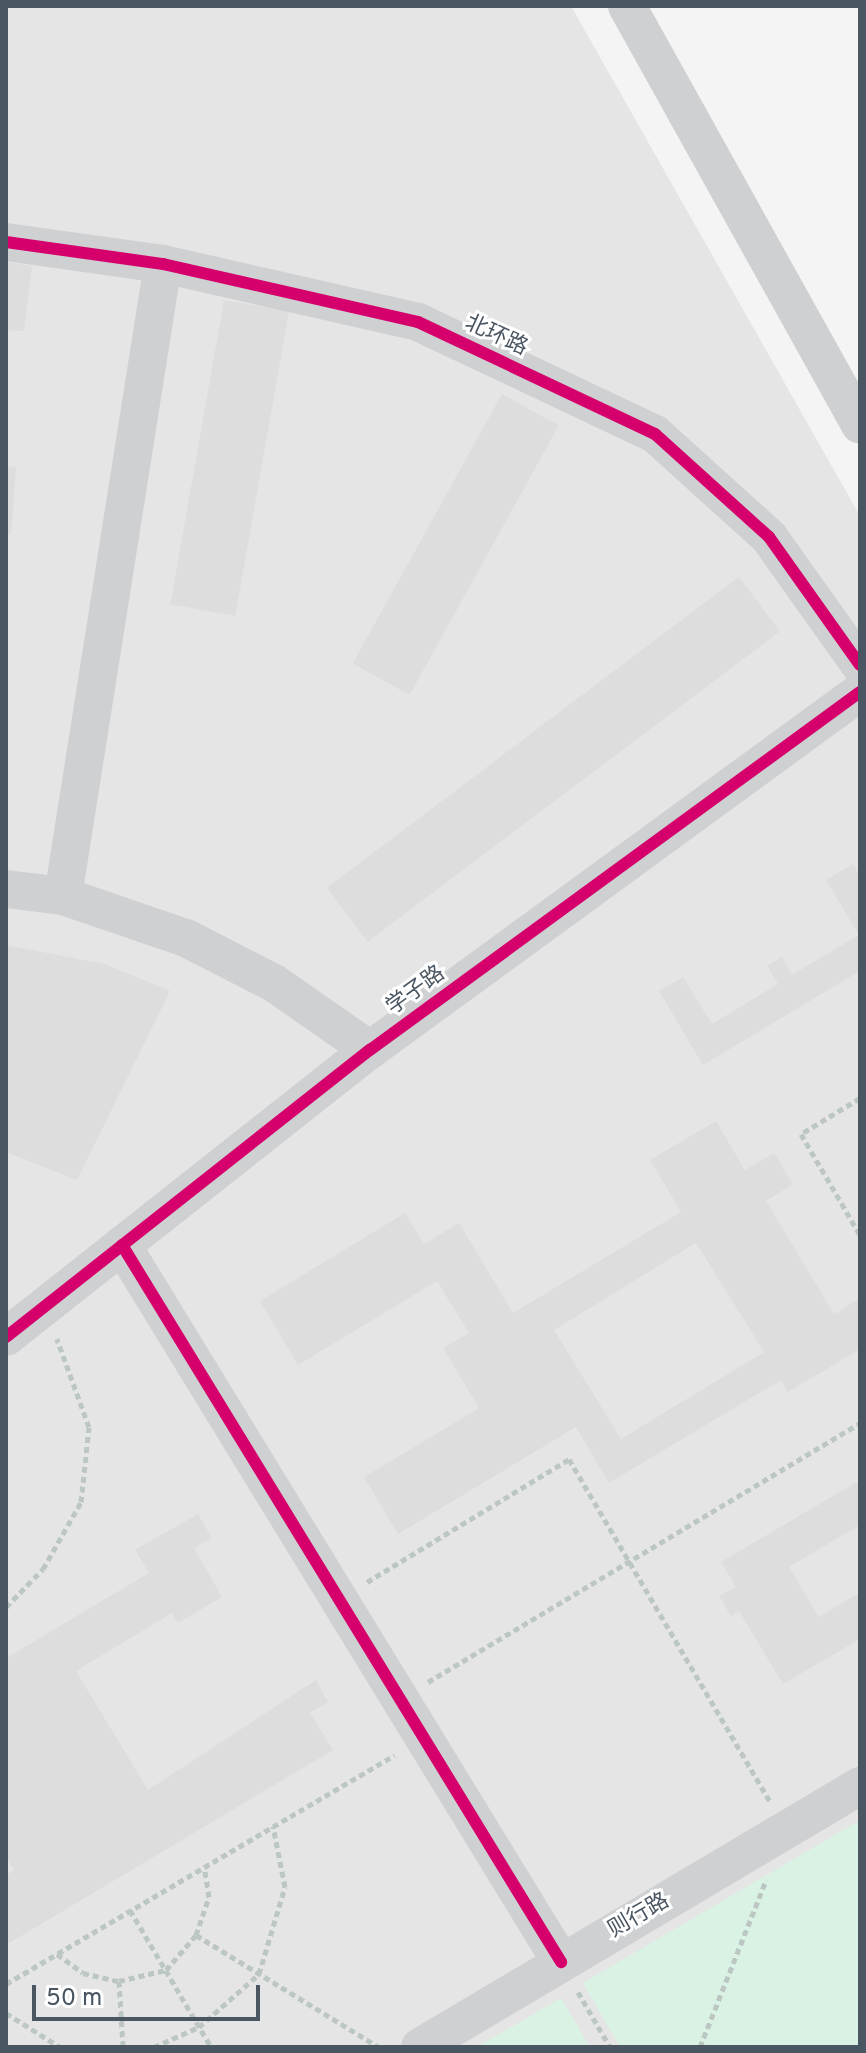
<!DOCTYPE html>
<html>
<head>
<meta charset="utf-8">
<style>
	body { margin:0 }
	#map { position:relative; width:866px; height:2053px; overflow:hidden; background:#f4f4f4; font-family:Overpass,"Noto Sans SC",sans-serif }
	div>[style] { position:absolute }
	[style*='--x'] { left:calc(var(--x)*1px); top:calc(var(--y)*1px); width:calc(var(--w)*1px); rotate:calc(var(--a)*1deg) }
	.education>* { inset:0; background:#e6e5e6 }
	.green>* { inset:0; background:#d9f2e3 }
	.building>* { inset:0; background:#ddddde; transform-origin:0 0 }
	.path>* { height:5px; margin-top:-2.5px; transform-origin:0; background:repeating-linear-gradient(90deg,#bcc7c4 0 6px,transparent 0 10px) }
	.minor>* { height:38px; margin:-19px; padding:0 19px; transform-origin:19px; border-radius:19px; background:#ced0d2 }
	.cycleway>* { height:12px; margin:-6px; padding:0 6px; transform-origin:6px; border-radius:6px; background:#d6006c }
	span { translate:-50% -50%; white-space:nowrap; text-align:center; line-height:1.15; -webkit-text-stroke:6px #fff; paint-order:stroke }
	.street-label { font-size:22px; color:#4a5661 }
	.frame { position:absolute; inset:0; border:8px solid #4a5661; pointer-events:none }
	.scale { position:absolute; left:32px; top:1985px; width:228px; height:36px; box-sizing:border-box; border:4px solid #4a5661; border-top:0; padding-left:10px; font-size:24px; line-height:28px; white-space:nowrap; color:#4a5661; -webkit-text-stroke:6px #fff; paint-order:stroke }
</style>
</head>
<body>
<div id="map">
	<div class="education">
		<i style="clip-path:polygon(6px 6px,571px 6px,860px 516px,860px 2047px,6px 2047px)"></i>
	</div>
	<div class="green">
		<i style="clip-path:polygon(860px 1820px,860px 2047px,620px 2047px,583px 1983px)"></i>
		<i style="clip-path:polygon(561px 1998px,590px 2047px,477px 2047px)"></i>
	</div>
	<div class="building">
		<i style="clip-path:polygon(6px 262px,32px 266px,24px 331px,6px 330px)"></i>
		<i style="left:224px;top:300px;width:66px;height:309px;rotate:10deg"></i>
		<i style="left:502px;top:394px;width:65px;height:308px;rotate:29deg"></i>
		<i style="clip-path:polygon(6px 466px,16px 467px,11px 535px,6px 535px)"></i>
		<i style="left:739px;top:577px;width:68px;height:516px;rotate:53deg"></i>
		<i style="clip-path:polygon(853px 864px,860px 876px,860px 971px,703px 1065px,659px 991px,683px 977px,712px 1024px,778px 984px,767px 966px,782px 957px,792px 975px,859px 935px,826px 880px)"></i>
		<i style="clip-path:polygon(6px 945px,105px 964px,170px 991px,77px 1180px,6px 1152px)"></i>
		<i style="clip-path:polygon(evenodd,716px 1121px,745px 1170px,774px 1153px,793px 1184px,766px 1201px,834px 1314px,860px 1298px,860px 1349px,788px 1392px,781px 1380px,609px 1483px,576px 1427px,398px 1534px,364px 1477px,479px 1408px,443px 1348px,469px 1333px,437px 1281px,298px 1365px,260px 1301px,405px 1213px,424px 1244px,459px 1223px,513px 1313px,681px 1212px,650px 1160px,716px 1121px,696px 1243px,764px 1352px,621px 1439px,554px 1330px,696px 1243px)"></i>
		<i style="clip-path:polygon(860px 1480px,860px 1525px,789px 1567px,819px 1617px,860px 1592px,860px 1639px,783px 1684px,739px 1611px,731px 1616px,719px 1596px,736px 1587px,721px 1562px)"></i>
		<i style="clip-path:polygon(198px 1514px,212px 1538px,194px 1548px,222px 1597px,178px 1623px,172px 1613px,76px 1671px,148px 1790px,316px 1680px,328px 1702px,310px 1713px,333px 1750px,6px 1945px,6px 1875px,14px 1870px,6px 1856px,6px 1658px,149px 1573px,135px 1550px)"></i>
	</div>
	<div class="path">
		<i style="--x:860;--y:1098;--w:69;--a:148.6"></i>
		<i style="--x:801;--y:1134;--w:117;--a:59.7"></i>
		<i style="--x:367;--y:1582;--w:237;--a:-31.3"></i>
		<i style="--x:569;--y:1459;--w:398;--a:59.6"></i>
		<i style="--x:6;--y:1607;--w:53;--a:-45.8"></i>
		<i style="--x:43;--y:1569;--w:77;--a:-60.4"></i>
		<i style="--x:81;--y:1502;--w:75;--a:-83.9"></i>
		<i style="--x:89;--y:1427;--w:94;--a:-110"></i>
		<i style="--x:428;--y:1682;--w:504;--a:-30.94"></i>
		<i style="--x:130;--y:1910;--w:159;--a:59.4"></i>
		<i style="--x:196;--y:1935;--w:215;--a:31.5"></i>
		<i style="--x:57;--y:1954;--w:32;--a:36"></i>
		<i style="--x:83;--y:1973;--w:37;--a:13"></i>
		<i style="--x:119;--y:1981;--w:48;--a:-13.2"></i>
		<i style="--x:166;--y:1970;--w:46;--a:-49.4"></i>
		<i style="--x:196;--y:1935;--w:40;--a:-71.1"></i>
		<i style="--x:209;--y:1897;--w:30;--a:-99"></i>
		<i style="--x:119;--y:1981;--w:66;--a:86.5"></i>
		<i style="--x:6;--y:1984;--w:451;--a:-30.5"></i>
		<i style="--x:578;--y:1992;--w:64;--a:59.8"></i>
		<i style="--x:6;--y:2013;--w:64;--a:32.2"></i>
		<i style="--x:154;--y:2047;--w:49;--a:-24"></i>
		<i style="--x:199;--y:2027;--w:80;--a:-41.5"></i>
		<i style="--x:259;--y:1974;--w:91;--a:-73.4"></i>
		<i style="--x:285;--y:1887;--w:62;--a:-101.1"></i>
		<i style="--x:700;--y:2047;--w:180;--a:-68.4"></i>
	</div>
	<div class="minor">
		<i style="--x:627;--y:6;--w:479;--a:60.9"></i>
		<i style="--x:6;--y:242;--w:159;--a:8"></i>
		<i style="--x:163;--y:264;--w:262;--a:12.8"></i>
		<i style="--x:418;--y:322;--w:262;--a:25.3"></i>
		<i style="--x:655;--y:434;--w:154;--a:42.1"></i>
		<i style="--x:769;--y:537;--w:157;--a:54.6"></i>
		<i style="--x:6;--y:889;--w:57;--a:7"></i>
		<i style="--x:63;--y:896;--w:130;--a:18.9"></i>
		<i style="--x:186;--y:938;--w:99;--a:27.1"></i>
		<i style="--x:274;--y:983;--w:117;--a:34.9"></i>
		<i style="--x:63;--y:896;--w:640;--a:-81.01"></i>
		<i style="--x:122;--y:1245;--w:841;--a:58.52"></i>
		<i style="--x:6;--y:1337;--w:464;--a:-38.3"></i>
		<i style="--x:370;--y:1050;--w:607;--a:-36.15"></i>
		<i style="--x:420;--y:2047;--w:512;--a:-30.68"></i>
	</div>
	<div class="cycleway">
		<i style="--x:6;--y:242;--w:159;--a:8"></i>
		<i style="--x:163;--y:264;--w:262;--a:12.8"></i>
		<i style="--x:418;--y:322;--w:262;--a:25.3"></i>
		<i style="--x:655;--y:434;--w:154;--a:42.1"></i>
		<i style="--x:769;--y:537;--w:157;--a:54.6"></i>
		<i style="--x:122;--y:1245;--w:841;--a:58.52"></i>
		<i style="--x:6;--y:1337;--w:464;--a:-38.3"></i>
		<i style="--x:370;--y:1050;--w:607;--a:-36.15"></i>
	</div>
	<div class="street-label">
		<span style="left:496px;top:336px;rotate:25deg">北环路</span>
		<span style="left:416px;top:991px;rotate:-36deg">学子路</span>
		<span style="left:639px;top:1916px;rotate:-30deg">则行路</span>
	</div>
	<div class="frame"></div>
	<div class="scale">50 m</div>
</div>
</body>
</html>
